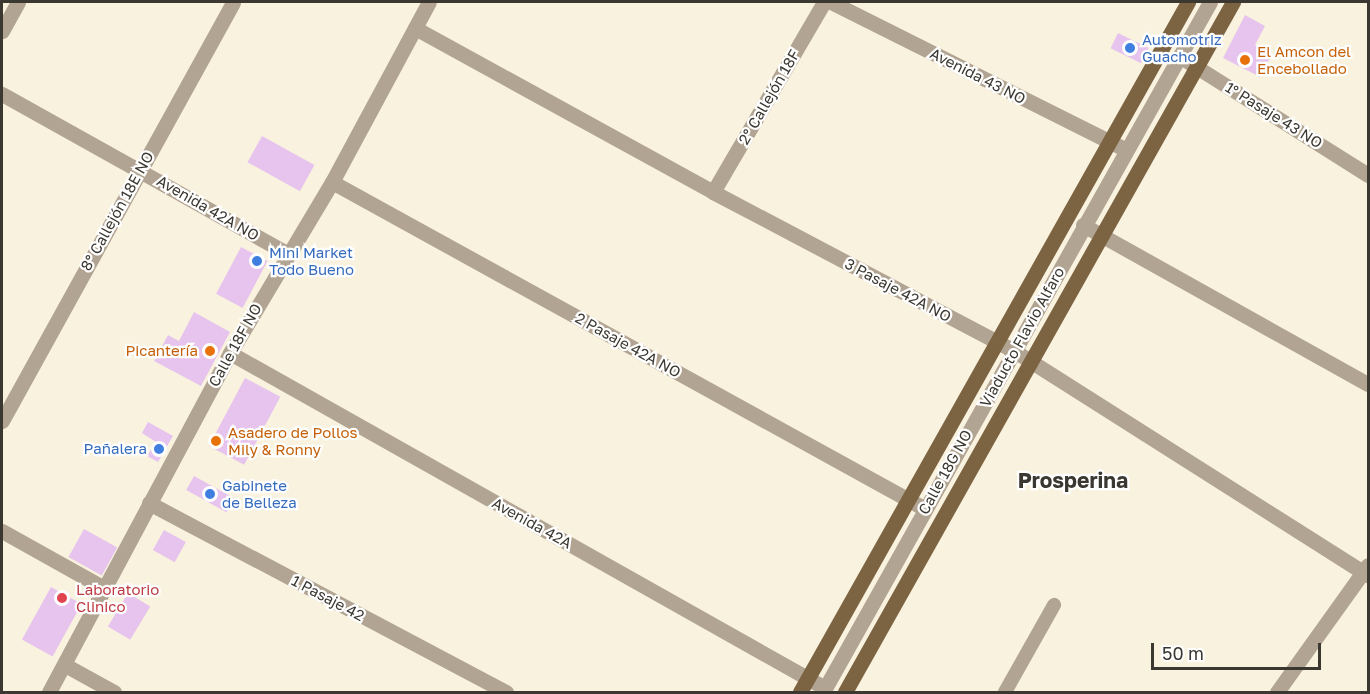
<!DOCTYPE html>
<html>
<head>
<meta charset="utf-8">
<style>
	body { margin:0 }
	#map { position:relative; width:1370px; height:694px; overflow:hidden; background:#f9f2df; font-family:"Golos Text",sans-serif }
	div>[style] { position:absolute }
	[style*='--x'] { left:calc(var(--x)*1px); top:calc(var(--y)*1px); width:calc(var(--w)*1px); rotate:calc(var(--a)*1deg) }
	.building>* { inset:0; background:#e6c4ee; transform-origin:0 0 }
	.service>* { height:14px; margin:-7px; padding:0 7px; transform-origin:7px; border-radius:7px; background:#b2a492 }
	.minor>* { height:15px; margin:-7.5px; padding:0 7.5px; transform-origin:7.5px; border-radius:7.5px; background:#b2a492 }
	.tertiary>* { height:15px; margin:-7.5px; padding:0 7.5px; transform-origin:7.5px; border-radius:7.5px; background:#b2a492 }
	.primary>* { height:15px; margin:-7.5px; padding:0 7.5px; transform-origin:7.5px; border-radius:7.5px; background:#7c6342 }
	.dots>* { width:16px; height:16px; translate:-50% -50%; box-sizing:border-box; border:3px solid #fff; border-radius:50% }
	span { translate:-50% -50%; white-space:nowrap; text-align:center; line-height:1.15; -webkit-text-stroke:4.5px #fff; paint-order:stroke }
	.shop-label { font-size:15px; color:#366cbe }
	.left { translate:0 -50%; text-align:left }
	.right { translate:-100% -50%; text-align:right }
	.food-label { font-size:15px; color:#c56008 }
	.street-label { font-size:15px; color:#3b3831 }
	.health-label { font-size:15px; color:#be3a42 }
	.district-label { font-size:21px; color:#3b3831; font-weight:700 }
	.frame { position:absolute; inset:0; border:3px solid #3b3831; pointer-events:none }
	.scale { position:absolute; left:1151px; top:643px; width:170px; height:27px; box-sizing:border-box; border:3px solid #3b3831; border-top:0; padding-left:8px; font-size:18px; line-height:21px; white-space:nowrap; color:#3b3831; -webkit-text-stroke:4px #fff; paint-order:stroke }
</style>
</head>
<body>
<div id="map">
	<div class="building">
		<i style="clip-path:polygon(1245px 15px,1265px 26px,1255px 45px,1272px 54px,1260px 77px,1223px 58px)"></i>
		<i style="left:1118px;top:33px;width:34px;height:17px;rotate:26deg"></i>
		<i style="left:262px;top:136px;width:60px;height:30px;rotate:29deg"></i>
		<i style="left:241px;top:247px;width:30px;height:53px;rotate:28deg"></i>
		<i style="clip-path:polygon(194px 312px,230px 332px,201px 386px,154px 361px,168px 335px,179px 341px)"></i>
		<i style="left:245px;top:378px;width:40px;height:77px;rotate:28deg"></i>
		<i style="clip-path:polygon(148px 422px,173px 436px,158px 462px,147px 456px,156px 442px,142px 433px)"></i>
		<i style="left:194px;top:476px;width:46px;height:16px;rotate:29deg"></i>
		<i style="left:84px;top:529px;width:38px;height:32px;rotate:29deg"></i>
		<i style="left:164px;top:530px;width:25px;height:23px;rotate:29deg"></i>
		<i style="left:51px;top:587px;width:35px;height:60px;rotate:29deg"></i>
		<i style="left:128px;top:593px;width:26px;height:39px;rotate:31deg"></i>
	</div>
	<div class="service">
		<i style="--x:1005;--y:692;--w:100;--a:-60.6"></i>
	</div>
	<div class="minor">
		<i style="--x:831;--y:2;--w:330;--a:26.6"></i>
		<i style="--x:415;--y:28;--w:340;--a:28.8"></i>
		<i style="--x:713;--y:192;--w:339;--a:27.8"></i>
		<i style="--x:1013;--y:350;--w:420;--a:32.4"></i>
		<i style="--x:2;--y:31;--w:33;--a:-61"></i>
		<i style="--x:1179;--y:56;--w:223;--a:32.2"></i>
		<i style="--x:2;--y:94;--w:326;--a:29.2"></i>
		<i style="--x:332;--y:182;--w:677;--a:28.87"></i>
		<i style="--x:713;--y:192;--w:220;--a:-59.7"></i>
		<i style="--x:1083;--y:225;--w:326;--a:29.2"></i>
		<i style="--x:230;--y:353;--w:683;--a:29.38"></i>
		<i style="--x:2;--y:421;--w:478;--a:-61.1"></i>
		<i style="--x:149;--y:503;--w:404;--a:27.9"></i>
		<i style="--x:2;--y:531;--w:117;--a:29.2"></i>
		<i style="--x:65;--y:665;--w:56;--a:28.9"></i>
		<i style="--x:49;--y:692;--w:384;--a:-61.9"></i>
		<i style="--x:230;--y:353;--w:199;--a:-59.2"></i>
		<i style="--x:332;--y:182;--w:204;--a:-61.7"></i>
		<i style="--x:1277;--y:692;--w:156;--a:-54.4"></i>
	</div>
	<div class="tertiary">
		<i style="--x:823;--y:692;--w:791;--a:-60.71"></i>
	</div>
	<div class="primary">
		<i style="--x:800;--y:692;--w:792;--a:-60.65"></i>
		<i style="--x:845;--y:692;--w:792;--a:-60.65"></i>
	</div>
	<div class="dots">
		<i style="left:1130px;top:48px;background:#3f7fe0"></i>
		<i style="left:1245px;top:60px;background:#e8710a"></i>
		<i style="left:257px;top:261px;background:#3f7fe0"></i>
		<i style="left:210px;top:351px;background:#e8710a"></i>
		<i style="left:216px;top:441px;background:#e8710a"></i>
		<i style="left:159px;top:449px;background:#3f7fe0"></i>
		<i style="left:210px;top:494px;background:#3f7fe0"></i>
		<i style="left:62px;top:598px;background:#e0444e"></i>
	</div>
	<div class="shop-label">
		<span class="left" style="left:1142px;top:48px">Automotriz<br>Guacho</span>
		<span class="left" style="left:269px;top:261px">Mini Market<br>Todo Bueno</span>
		<span class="right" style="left:147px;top:449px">Pañalera</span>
		<span class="left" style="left:222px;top:494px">Gabinete<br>de Belleza</span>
	</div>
	<div class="food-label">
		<span class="left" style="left:1257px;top:60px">El Amcon del<br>Encebollado</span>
		<span class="right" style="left:198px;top:351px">Picantería</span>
		<span class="left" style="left:228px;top:441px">Asadero de Pollos<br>Mily &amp; Ronny</span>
	</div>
	<div class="street-label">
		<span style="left:978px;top:76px;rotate:27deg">Avenida 43 NO</span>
		<span style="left:769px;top:97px;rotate:-60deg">2° Callejón 18F</span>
		<span style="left:1274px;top:115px;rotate:32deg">1° Pasaje 43 NO</span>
		<span style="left:208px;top:208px;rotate:30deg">Avenida 42A NO</span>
		<span style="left:117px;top:211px;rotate:-61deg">8° Callejón 18E NO</span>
		<span style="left:898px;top:290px;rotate:28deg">3 Pasaje 42A NO</span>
		<span style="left:1022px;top:337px;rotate:-61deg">Viaducto Flavio Alfaro</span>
		<span style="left:235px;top:345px;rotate:-61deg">Calle 18F NO</span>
		<span style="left:628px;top:345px;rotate:29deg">2 Pasaje 42A NO</span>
		<span style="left:945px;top:472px;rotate:-61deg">Calle 18G NO</span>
		<span style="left:532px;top:523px;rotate:29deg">Avenida 42A</span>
		<span style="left:328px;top:598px;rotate:28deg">1 Pasaje 42</span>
	</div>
	<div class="health-label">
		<span class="left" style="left:76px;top:598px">Laboratorio<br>Clinico</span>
	</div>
	<div class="district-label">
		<span style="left:1073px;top:480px">Prosperina</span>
	</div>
	<div class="frame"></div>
	<div class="scale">50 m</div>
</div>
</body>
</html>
